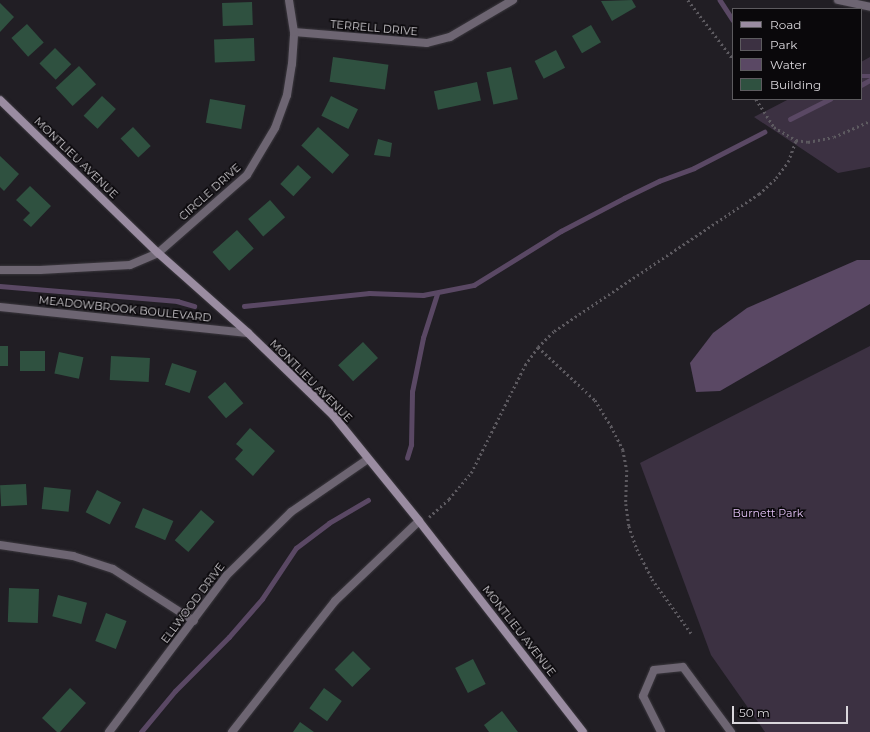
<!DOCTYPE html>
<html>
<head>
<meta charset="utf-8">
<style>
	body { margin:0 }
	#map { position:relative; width:870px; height:732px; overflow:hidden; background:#211e24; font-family:Montserrat,sans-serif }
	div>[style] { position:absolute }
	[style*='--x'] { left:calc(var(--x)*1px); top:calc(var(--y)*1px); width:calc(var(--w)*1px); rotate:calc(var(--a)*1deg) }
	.green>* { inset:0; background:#3c3142 }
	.water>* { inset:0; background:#5a4864 }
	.stream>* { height:4.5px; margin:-2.25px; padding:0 2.25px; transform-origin:2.25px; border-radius:2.25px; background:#5a4864 }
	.building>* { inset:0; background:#2f5140; transform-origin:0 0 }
	.path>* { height:2.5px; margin-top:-1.25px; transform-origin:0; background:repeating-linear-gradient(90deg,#5d5a60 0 2px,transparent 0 5px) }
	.roads { filter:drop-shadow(0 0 1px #3b383e) drop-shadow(0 0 1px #3b383e) }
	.lane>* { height:8px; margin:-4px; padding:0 4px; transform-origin:4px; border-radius:4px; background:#6d6572 }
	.street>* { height:8px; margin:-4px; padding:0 4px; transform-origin:4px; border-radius:4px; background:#6d6572 }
	.secondary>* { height:8px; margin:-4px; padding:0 4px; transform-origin:4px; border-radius:4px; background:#9a8ca1 }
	span { translate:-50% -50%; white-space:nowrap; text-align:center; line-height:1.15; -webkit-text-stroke:3px #0a080b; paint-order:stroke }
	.street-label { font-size:11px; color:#dad7dc }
	.park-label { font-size:11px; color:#e1c0f4 }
	.legend { position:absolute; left:732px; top:8px; width:130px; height:92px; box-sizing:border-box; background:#0a080b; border:1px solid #5d5b5f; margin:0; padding:5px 7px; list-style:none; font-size:12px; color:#dad7dc }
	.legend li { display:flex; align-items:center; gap:8px; height:20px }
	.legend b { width:20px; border:1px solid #5d5b5f }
	.scale { position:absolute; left:732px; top:706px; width:116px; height:18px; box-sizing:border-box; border:2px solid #dad7dc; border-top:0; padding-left:5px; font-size:12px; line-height:14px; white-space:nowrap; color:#dad7dc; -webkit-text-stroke:3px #0a080b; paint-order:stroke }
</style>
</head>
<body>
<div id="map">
	<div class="green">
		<i style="clip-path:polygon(870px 57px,870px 167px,838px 173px,754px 117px,789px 99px,861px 99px,861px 62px)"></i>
		<i style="clip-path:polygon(870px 346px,870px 732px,765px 732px,711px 655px,640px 463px)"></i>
	</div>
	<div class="water">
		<i style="clip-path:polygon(857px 260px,870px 260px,870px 304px,720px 391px,696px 392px,690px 363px,713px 333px,747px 308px)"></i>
	</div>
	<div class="stream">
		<i style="--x:720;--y:0;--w:24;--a:57"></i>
		<i style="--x:861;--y:76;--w:9;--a:0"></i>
		<i style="--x:861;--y:85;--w:10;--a:-29"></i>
		<i style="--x:790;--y:119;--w:45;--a:-26.6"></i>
		<i style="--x:0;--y:286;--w:178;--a:4.8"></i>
		<i style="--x:177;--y:301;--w:18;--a:16"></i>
		<i style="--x:244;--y:306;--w:126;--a:-5.9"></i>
		<i style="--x:369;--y:293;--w:54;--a:2.1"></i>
		<i style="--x:423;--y:295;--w:52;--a:-11.1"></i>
		<i style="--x:474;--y:285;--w:102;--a:-31.8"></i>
		<i style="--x:561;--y:231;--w:71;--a:-27.6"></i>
		<i style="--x:624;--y:198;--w:39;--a:-26"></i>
		<i style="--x:659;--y:181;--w:37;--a:-20"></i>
		<i style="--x:694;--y:168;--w:79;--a:-27.2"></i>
		<i style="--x:407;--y:458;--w:14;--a:-73"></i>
		<i style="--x:411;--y:445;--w:53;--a:-88.9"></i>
		<i style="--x:412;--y:392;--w:55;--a:-78.5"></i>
		<i style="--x:423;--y:338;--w:46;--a:-72.3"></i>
		<i style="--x:141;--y:732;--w:53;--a:-50.3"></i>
		<i style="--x:175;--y:691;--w:76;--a:-45"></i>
		<i style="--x:229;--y:637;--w:50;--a:-49"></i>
		<i style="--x:262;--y:599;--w:61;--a:-56.3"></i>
		<i style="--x:296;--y:548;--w:41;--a:-37.1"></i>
		<i style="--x:329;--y:523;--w:45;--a:-30.5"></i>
	</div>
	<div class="building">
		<i style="clip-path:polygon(632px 0,636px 7px,612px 21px,601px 1px)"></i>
		<i style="left:252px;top:2px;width:23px;height:30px;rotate:88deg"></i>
		<i style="clip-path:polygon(0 3px,14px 17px,0 32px)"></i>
		<i style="left:27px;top:24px;width:25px;height:21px;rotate:48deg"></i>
		<i style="left:591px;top:25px;width:20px;height:22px;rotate:60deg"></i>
		<i style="left:254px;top:38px;width:23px;height:40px;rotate:88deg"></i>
		<i style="left:55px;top:48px;width:23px;height:22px;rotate:45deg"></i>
		<i style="left:556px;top:50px;width:20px;height:24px;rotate:63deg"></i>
		<i style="left:333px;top:57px;width:56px;height:25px;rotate:8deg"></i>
		<i style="left:79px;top:66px;width:25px;height:32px;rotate:47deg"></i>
		<i style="left:511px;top:67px;width:33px;height:25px;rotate:78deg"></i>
		<i style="left:477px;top:82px;width:19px;height:44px;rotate:78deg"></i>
		<i style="left:102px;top:96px;width:19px;height:27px;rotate:43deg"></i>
		<i style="left:331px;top:96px;width:30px;height:22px;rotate:26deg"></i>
		<i style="left:210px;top:99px;width:36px;height:24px;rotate:10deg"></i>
		<i style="left:133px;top:127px;width:26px;height:17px;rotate:47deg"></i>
		<i style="left:318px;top:127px;width:42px;height:25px;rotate:42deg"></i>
		<i style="clip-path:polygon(378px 139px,392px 143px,390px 157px,374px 155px)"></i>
		<i style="clip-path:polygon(0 156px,19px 174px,4px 191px,0 187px)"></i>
		<i style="left:298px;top:165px;width:18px;height:26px;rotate:43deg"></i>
		<i style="clip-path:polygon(30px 186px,51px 206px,31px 227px,23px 220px,30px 213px,16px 200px)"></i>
		<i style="left:270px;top:200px;width:23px;height:29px;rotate:49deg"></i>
		<i style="left:237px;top:230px;width:25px;height:33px;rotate:48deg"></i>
		<i style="left:363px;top:342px;width:22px;height:34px;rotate:47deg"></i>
		<i style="left:0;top:346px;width:8px;height:20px"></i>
		<i style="left:20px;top:351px;width:25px;height:20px"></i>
		<i style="left:59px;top:352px;width:25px;height:22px;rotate:12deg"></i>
		<i style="left:111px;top:356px;width:39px;height:24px;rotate:3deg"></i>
		<i style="left:172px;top:363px;width:26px;height:23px;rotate:18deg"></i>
		<i style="left:225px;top:382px;width:28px;height:23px;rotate:49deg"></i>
		<i style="clip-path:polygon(250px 428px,275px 451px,253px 476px,235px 459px,243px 450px,236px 444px)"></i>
		<i style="left:26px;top:484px;width:21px;height:26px;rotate:87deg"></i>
		<i style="left:44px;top:487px;width:27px;height:22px;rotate:6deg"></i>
		<i style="left:97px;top:490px;width:27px;height:25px;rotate:27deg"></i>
		<i style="left:143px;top:508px;width:33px;height:21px;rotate:23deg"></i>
		<i style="left:201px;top:510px;width:18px;height:40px;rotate:41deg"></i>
		<i style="left:9px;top:588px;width:30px;height:34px;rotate:2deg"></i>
		<i style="left:58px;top:595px;width:30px;height:22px;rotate:15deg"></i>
		<i style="left:106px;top:613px;width:22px;height:30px;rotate:21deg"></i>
		<i style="left:353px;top:651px;width:25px;height:26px;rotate:45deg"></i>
		<i style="left:473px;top:659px;width:28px;height:20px;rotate:63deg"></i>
		<i style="clip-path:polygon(70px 688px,86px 703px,60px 732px,57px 732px,42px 718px)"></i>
		<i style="left:324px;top:688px;width:22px;height:25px;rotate:36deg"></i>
		<i style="clip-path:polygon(502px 711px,518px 732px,489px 732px,484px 725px)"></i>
		<i style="clip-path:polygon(300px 722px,314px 732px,293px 732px)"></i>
	</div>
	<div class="path">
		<i style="--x:688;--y:0;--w:74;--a:52.7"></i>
		<i style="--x:756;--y:99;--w:33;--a:57"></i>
		<i style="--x:774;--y:127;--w:26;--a:31"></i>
		<i style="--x:796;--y:140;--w:12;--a:9"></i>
		<i style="--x:808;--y:142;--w:26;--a:-11"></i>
		<i style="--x:834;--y:137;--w:39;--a:-24"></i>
		<i style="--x:538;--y:347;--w:78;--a:42.9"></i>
		<i style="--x:595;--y:400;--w:31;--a:58"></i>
		<i style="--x:611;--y:426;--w:27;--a:63"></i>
		<i style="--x:623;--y:450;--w:20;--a:79"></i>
		<i style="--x:627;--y:470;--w:34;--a:92"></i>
		<i style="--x:626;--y:504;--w:22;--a:82"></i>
		<i style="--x:629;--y:526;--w:24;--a:71"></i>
		<i style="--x:637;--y:549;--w:34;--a:63"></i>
		<i style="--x:652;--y:579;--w:67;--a:54.2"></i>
		<i style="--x:429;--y:517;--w:27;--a:-42"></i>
		<i style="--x:449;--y:499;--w:34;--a:-50"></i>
		<i style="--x:471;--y:473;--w:121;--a:-63.4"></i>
		<i style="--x:525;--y:365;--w:22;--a:-54"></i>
		<i style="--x:538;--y:347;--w:23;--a:-45"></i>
		<i style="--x:554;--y:331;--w:247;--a:-33.8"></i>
		<i style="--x:759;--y:194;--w:23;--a:-43"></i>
		<i style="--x:776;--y:178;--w:20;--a:-53"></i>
		<i style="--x:788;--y:162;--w:23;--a:-70"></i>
	</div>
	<div class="roads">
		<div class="lane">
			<i style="--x:661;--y:732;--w:40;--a:-116.6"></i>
			<i style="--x:643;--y:696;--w:28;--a:-67"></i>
			<i style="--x:654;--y:670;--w:29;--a:-6"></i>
			<i style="--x:683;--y:667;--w:81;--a:53.6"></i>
		</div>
		<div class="street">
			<i style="--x:838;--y:0;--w:33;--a:12"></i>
			<i style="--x:294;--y:32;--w:133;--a:4.7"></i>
			<i style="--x:427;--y:43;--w:24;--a:-15"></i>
			<i style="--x:450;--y:37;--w:73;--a:-30.4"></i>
			<i style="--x:0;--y:270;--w:40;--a:0"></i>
			<i style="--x:40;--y:270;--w:90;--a:-3.2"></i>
			<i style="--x:130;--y:265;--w:30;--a:-23"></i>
			<i style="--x:158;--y:253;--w:118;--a:-41.2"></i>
			<i style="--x:247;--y:175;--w:55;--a:-59.2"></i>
			<i style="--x:275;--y:128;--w:35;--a:-70"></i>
			<i style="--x:287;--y:95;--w:31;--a:-81"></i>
			<i style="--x:292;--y:64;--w:32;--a:-86"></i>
			<i style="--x:294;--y:32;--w:32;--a:-99"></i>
			<i style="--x:0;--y:307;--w:249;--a:6"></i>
			<i style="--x:0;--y:545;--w:74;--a:8.6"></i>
			<i style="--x:73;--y:556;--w:42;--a:18"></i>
			<i style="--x:113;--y:569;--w:96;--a:32.7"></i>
			<i style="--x:109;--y:732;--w:196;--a:-53.1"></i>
			<i style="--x:227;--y:575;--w:90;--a:-44.5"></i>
			<i style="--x:291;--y:512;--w:93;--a:-34.5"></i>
			<i style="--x:232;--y:732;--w:167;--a:-51.8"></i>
			<i style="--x:335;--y:601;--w:116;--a:-43.6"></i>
		</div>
		<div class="secondary">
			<i style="--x:0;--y:100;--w:220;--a:44.1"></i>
			<i style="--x:158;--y:253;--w:120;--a:41.6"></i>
			<i style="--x:248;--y:333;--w:118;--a:44"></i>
			<i style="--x:333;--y:415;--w:136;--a:50.9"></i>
			<i style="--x:419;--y:521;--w:267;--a:52.1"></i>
		</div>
	</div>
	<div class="street-label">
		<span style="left:374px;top:28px;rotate:5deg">TERRELL DRIVE</span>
		<span style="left:76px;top:158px;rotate:44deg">MONTLIEU AVENUE</span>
		<span style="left:210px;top:192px;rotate:-42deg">CIRCLE DRIVE</span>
		<span style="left:125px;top:309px;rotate:6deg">MEADOWBROOK BOULEVARD</span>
		<span style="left:311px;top:381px;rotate:45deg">MONTLIEU AVENUE</span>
		<span style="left:193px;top:603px;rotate:-53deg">ELLWOOD DRIVE</span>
		<span style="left:519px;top:631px;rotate:52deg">MONTLIEU AVENUE</span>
	</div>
	<div class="park-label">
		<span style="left:768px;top:513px">Burnett Park</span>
	</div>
	<ul class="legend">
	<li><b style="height:5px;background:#9a8ca1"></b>Road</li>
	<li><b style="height:11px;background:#3c3142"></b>Park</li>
	<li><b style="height:11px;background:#5a4864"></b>Water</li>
	<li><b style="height:11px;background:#2f5140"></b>Building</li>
	</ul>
	<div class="scale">50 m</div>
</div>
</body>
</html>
